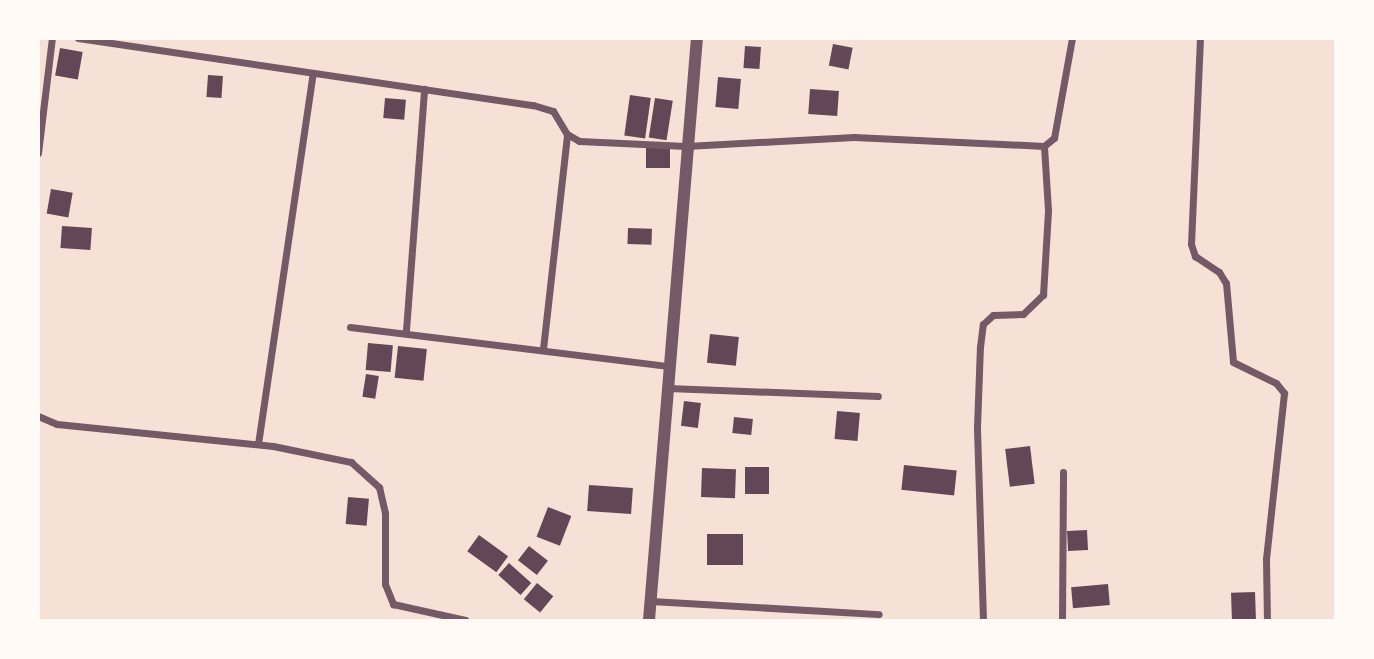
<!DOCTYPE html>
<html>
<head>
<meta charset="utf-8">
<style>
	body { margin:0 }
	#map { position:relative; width:1374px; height:659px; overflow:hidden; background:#f7e1d7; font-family:Signika,sans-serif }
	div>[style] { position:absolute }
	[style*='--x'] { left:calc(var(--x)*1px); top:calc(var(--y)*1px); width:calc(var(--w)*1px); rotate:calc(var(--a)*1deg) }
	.building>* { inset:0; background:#644757; transform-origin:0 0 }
	.minor>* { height:7px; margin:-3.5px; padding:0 3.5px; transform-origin:3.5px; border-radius:3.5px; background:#755966 }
	.tertiary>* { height:12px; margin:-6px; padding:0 6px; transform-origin:6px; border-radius:6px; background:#755966 }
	span { translate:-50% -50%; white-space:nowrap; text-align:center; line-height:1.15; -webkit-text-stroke:7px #fffaf5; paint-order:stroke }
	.frame { position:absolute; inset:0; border:40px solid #fffaf5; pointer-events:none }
</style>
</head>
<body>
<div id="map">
	<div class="building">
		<i style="left:833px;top:44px;width:20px;height:22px;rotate:11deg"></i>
		<i style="left:745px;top:46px;width:16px;height:22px;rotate:4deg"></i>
		<i style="left:60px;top:48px;width:23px;height:28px;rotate:10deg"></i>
		<i style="left:208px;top:75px;width:15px;height:22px;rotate:4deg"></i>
		<i style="left:718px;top:77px;width:23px;height:30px;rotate:5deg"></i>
		<i style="left:810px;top:89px;width:29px;height:25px;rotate:4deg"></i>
		<i style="left:630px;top:95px;width:21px;height:41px;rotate:8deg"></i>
		<i style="left:385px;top:98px;width:21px;height:20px;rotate:5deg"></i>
		<i style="left:655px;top:98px;width:18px;height:40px;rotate:9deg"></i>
		<i style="left:646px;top:148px;width:24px;height:20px"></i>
		<i style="left:51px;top:189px;width:22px;height:25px;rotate:10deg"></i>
		<i style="left:62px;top:226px;width:30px;height:22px;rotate:4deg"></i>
		<i style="left:628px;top:228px;width:24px;height:16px;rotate:2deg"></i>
		<i style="left:710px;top:334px;width:29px;height:29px;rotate:6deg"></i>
		<i style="left:368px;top:343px;width:25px;height:27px;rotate:5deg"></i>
		<i style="left:398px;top:346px;width:29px;height:32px;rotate:6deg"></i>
		<i style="left:366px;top:374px;width:13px;height:23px;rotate:9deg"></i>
		<i style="left:684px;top:401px;width:17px;height:25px;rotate:7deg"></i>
		<i style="left:837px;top:411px;width:23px;height:28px;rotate:5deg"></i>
		<i style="left:734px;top:417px;width:19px;height:16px;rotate:6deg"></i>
		<i style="left:1030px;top:446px;width:38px;height:25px;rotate:83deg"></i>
		<i style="left:904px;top:465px;width:53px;height:25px;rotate:6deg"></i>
		<i style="left:745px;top:467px;width:24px;height:27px"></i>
		<i style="left:702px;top:468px;width:34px;height:29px;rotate:2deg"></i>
		<i style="left:589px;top:485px;width:44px;height:26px;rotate:4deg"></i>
		<i style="left:348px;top:497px;width:21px;height:27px;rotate:5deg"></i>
		<i style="left:548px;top:507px;width:25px;height:32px;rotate:21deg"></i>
		<i style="left:1087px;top:530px;width:20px;height:20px;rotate:87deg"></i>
		<i style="left:707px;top:534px;width:36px;height:31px"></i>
		<i style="left:479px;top:535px;width:36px;height:20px;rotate:36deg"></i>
		<i style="left:529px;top:546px;width:24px;height:18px;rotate:38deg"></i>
		<i style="left:509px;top:563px;width:30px;height:16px;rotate:42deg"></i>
		<i style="left:537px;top:583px;width:21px;height:21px;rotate:39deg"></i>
		<i style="left:1108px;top:584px;width:21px;height:37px;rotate:85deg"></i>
		<i style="left:1255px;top:592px;width:28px;height:24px;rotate:88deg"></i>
	</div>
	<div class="minor">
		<i style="--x:78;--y:38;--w:460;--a:8.4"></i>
		<i style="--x:533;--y:105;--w:21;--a:17"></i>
		<i style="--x:553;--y:111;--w:27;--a:59"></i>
		<i style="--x:567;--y:134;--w:14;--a:30"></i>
		<i style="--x:579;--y:141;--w:107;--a:2.7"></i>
		<i style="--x:686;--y:146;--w:168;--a:-3.1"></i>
		<i style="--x:854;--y:137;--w:190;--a:2.7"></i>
		<i style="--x:1044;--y:146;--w:13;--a:-39"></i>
		<i style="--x:1054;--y:138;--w:102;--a:-79.8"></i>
		<i style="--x:1200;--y:38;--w:206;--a:92.5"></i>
		<i style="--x:1191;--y:244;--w:13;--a:72"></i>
		<i style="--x:1195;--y:256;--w:29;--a:34"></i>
		<i style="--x:1219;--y:272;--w:13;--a:58"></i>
		<i style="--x:1226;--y:283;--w:79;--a:84.9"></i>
		<i style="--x:1233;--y:362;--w:48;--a:26"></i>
		<i style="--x:1276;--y:383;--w:13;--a:51"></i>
		<i style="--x:1284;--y:393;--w:167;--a:96.2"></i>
		<i style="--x:1266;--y:559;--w:61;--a:89.1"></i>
		<i style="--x:38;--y:153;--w:116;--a:-83.1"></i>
		<i style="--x:350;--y:327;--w:321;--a:7"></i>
		<i style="--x:406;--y:330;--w:242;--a:-85.7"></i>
		<i style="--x:543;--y:349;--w:216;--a:-83.6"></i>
		<i style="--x:668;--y:388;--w:210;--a:2.2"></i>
		<i style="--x:38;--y:416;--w:21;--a:23"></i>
		<i style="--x:57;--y:424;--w:217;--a:5.8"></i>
		<i style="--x:273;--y:446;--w:80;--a:11.6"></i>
		<i style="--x:351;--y:462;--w:38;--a:42"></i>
		<i style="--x:379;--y:487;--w:27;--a:77"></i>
		<i style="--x:385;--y:513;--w:71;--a:90"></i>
		<i style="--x:385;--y:584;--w:22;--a:68"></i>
		<i style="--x:393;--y:604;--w:74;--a:12.5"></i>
		<i style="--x:258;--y:444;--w:375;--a:-81.6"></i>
		<i style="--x:651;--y:601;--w:228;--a:3.3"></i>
		<i style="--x:983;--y:620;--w:193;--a:-91.8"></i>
		<i style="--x:977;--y:427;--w:80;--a:-87.9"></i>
		<i style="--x:980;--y:347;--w:23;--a:-83"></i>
		<i style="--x:983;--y:324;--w:13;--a:-42"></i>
		<i style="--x:993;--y:315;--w:30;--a:-2"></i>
		<i style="--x:1023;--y:314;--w:28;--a:-44"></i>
		<i style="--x:1043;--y:295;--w:85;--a:-86.6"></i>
		<i style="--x:1048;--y:210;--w:64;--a:-93.6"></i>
		<i style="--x:1062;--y:620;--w:148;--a:-89.6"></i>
	</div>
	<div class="tertiary">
		<i style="--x:649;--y:620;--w:584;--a:-85.29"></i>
	</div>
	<div class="frame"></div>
</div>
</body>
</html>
